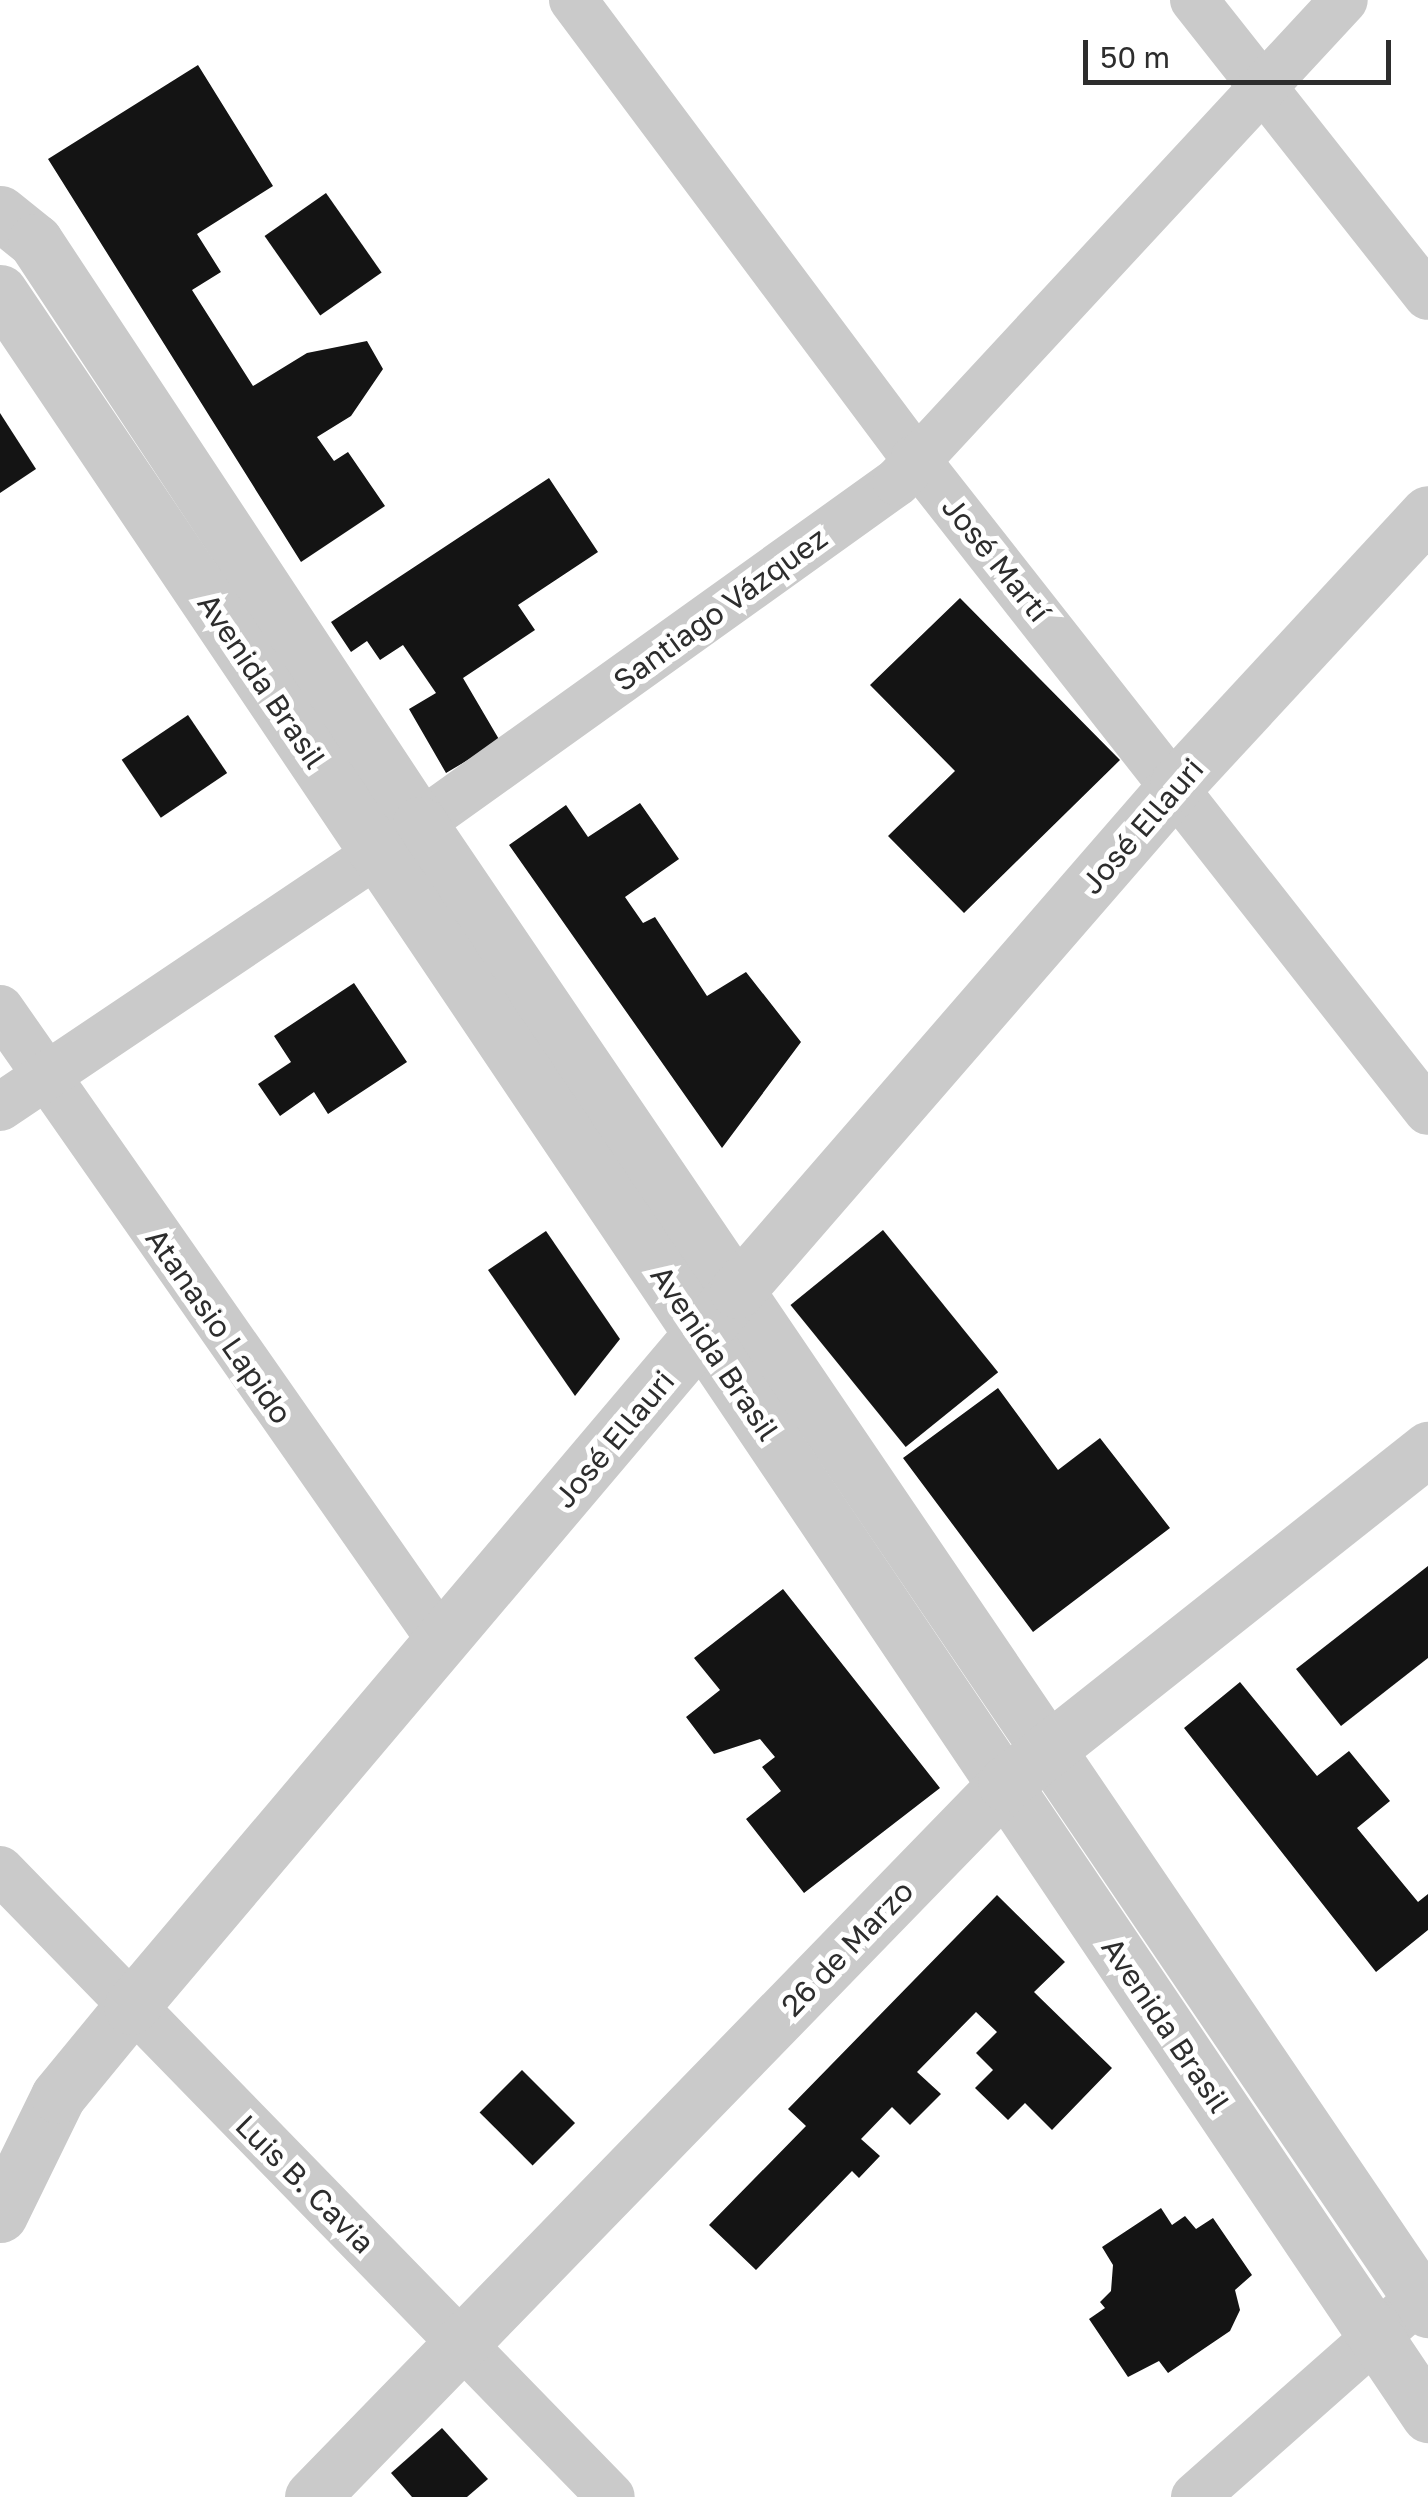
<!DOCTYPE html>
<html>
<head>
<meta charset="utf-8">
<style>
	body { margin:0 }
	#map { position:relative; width:1428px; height:2497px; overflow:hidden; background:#fff; font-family:"Golos Text",sans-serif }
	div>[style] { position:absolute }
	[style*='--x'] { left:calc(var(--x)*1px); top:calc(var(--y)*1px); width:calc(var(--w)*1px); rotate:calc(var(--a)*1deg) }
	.building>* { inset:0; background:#141414; transform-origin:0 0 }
	.minor>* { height:48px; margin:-24px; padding:0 24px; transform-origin:24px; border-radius:24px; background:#cacaca }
	.tertiary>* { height:55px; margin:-27.5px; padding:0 27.5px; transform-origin:27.5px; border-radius:27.5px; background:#cacaca }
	span { translate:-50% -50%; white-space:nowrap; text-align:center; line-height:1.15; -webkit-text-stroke:10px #fff; paint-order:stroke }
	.street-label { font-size:30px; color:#2d2d2d }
	.scale { position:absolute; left:1083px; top:40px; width:308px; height:45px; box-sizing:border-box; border:5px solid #2d2d2d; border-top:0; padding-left:12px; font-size:30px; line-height:35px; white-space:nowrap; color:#2d2d2d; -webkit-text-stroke:8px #fff; paint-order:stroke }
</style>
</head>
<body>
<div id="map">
	<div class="building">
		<i style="clip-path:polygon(198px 65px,273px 186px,197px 234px,221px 272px,192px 290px,253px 386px,307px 353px,367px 341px,383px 369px,351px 416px,317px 437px,334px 461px,348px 452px,385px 506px,301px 562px,48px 159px)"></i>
		<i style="left:326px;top:193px;width:97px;height:75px;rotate:55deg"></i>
		<i style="clip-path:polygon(0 413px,36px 469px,0 493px)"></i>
		<i style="clip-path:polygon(549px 478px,598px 552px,518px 605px,535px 630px,463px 678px,500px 741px,446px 773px,409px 709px,436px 693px,403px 645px,380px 660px,367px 641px,351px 652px,331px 622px)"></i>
		<i style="clip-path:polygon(960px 598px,1120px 760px,964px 913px,888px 836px,955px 771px,870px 685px)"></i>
		<i style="left:188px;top:715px;width:70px;height:80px;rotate:56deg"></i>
		<i style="clip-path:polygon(640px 803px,679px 859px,625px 897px,643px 923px,655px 917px,707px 996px,746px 972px,801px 1042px,722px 1148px,509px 845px,566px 805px,588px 837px)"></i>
		<i style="clip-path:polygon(354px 983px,407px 1062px,328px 1114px,314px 1092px,280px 1116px,258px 1084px,291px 1062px,274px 1036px)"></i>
		<i style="left:883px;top:1230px;width:183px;height:119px;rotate:51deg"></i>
		<i style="clip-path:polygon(546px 1231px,620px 1339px,575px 1396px,488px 1270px)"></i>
		<i style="clip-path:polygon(998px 1388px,1058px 1470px,1100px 1438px,1170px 1528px,1033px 1632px,903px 1458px)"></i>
		<i style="clip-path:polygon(1428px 1566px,1428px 1658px,1341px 1726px,1296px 1669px)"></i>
		<i style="clip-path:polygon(783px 1589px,940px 1788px,804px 1893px,746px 1819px,781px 1791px,762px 1767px,775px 1757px,760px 1739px,714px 1754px,686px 1717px,720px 1690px,694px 1658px)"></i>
		<i style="clip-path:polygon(1240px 1682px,1317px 1776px,1349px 1751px,1390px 1801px,1357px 1828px,1418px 1902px,1428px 1894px,1428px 1930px,1376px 1972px,1184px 1728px)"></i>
		<i style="clip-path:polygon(997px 1895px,1065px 1962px,1034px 1992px,1112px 2068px,1052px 2130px,1025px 2103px,1008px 2120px,975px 2088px,993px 2070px,976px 2053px,997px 2032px,976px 2012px,917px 2072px,941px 2094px,910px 2125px,892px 2107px,861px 2139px,880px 2156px,859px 2178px,852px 2171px,756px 2270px,709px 2225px,806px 2126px,788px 2109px)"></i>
		<i style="left:522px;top:2070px;width:75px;height:60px;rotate:45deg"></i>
		<i style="clip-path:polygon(1161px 2208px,1172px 2225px,1185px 2216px,1196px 2229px,1213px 2218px,1252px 2275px,1235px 2290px,1240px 2310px,1230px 2331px,1168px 2373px,1159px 2361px,1128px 2377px,1089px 2319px,1105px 2308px,1100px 2302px,1111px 2291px,1113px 2265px,1102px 2247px)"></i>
		<i style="clip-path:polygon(442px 2428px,488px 2479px,467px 2497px,412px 2497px,391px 2473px)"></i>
	</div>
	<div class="minor">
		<i style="--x:573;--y:0;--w:572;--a:53.25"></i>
		<i style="--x:915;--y:458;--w:830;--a:51.85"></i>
		<i style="--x:1194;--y:0;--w:377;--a:51.7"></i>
		<i style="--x:0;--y:1009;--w:772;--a:55.07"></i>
		<i style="--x:0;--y:1107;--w:458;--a:-33.9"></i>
		<i style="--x:380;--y:852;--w:636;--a:-35.59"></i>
		<i style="--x:897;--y:482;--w:657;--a:-47.16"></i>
		<i style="--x:0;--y:1870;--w:875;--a:45.74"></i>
		<i style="--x:1195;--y:2497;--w:311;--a:-41.5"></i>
	</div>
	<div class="tertiary">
		<i style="--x:0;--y:213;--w:45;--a:38.7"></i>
		<i style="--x:35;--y:241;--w:699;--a:56.56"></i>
		<i style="--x:420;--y:824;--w:1796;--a:55.85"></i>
		<i style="--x:0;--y:292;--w:2559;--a:56.07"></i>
		<i style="--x:0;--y:2215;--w:132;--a:-64"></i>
		<i style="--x:58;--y:2096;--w:115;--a:-50.6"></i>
		<i style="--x:131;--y:2007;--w:938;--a:-49.76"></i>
		<i style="--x:737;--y:1291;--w:671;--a:-49.05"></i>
		<i style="--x:1177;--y:784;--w:369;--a:-47.2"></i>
		<i style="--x:312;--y:2497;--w:994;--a:-45.81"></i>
		<i style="--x:1005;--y:1784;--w:540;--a:-38.38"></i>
	</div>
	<div class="street-label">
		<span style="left:996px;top:559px;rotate:51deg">José Martí</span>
		<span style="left:720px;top:609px;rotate:-36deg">Santiago Vázquez</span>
		<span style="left:262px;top:681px;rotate:56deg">Avenida Brasil</span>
		<span style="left:1142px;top:826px;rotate:-49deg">José Ellauri</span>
		<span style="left:219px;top:1326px;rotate:55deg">Atanasio Lapido</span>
		<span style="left:715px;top:1353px;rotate:56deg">Avenida Brasil</span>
		<span style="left:614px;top:1439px;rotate:-50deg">José Ellauri</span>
		<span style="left:847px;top:1948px;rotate:-46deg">26 de Marzo</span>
		<span style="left:1166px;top:2025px;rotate:56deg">Avenida Brasil</span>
		<span style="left:305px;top:2184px;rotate:45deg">Luis B. Cavia</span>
	</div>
	<div class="scale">50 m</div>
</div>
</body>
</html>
